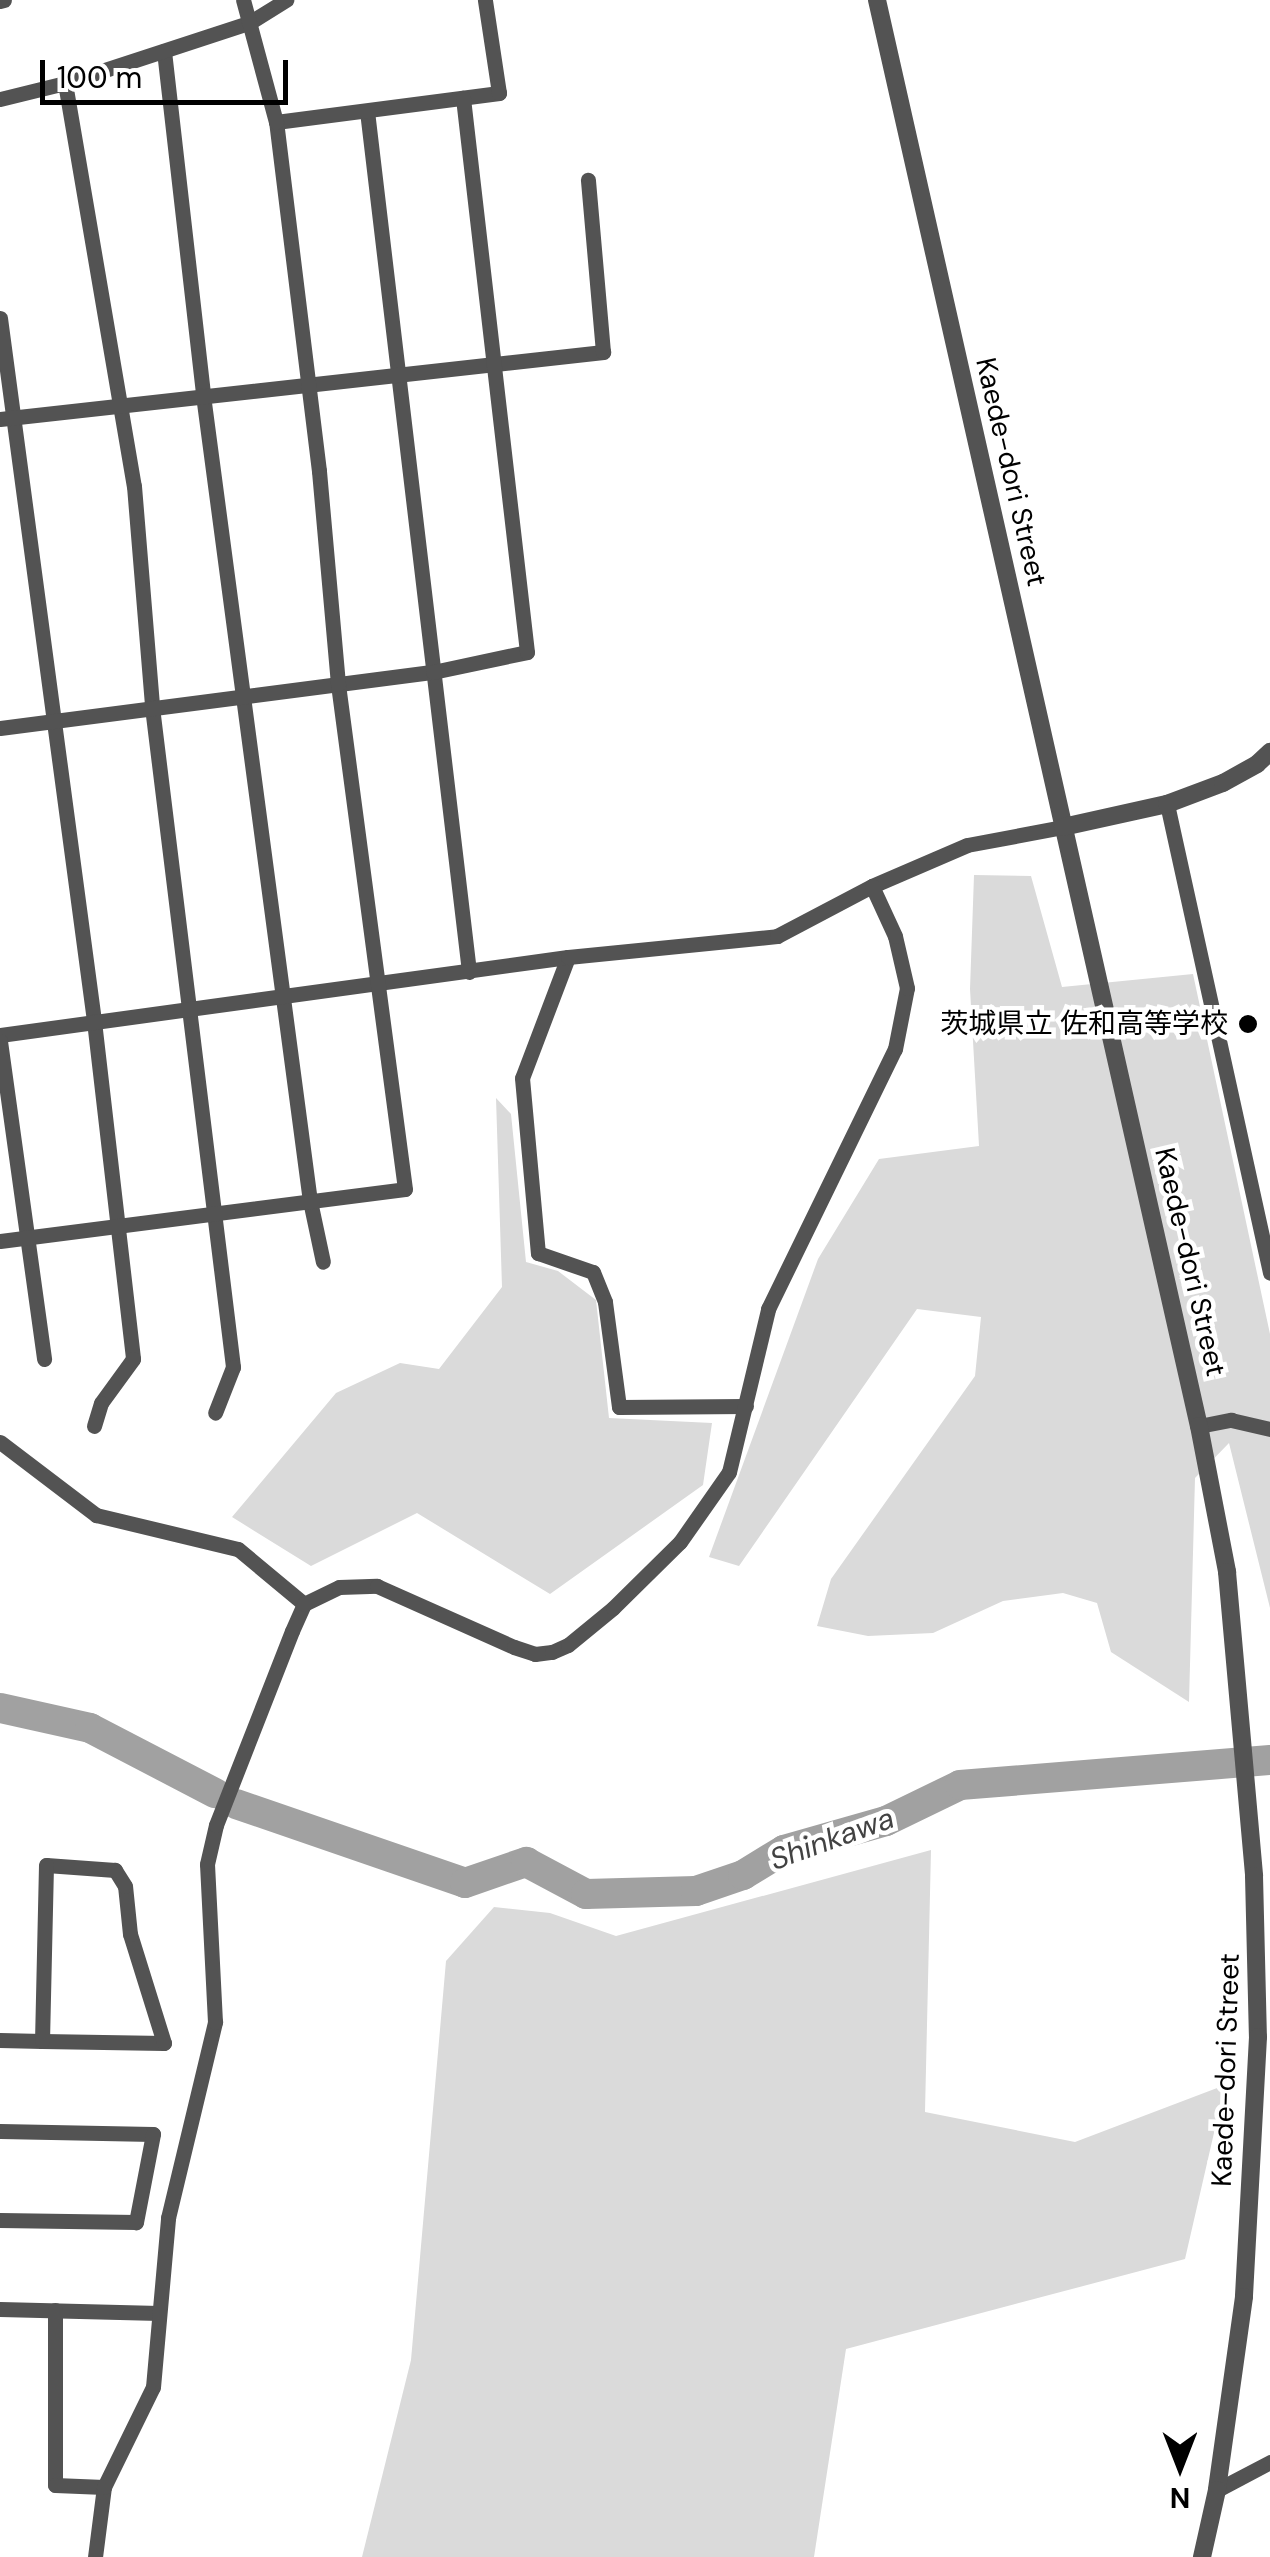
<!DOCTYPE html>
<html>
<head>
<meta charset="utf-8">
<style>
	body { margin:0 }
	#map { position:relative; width:1270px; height:2557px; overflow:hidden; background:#fff; font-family:"DM Sans","Noto Sans JP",sans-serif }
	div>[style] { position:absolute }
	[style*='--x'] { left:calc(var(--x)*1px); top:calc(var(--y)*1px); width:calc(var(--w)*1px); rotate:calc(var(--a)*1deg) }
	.green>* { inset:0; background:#dadada }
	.river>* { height:30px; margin:-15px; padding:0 15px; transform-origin:15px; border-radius:15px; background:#a1a1a1 }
	.minor>* { height:15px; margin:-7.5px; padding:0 7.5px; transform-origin:7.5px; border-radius:7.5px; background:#535353 }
	.tertiary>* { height:18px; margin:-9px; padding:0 9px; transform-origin:9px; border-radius:9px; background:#535353 }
	.dots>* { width:28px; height:28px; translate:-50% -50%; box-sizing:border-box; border:5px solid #fff; border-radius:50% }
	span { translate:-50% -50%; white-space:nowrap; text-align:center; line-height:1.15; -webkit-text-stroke:9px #fff; paint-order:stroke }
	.street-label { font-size:28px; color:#000 }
	.poi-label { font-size:28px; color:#000 }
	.right { translate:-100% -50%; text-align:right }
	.water-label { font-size:30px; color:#424242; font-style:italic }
	.north { position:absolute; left:1130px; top:2417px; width:100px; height:100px; -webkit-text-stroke:8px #fff; paint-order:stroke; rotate:180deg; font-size:28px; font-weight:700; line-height:40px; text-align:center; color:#000 }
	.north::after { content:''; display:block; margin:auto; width:35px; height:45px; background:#000; clip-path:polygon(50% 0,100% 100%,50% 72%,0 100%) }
	.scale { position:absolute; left:40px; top:60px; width:248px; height:45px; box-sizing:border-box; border:5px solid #000; border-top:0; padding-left:12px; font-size:30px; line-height:35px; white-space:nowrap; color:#000; -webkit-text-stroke:8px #fff; paint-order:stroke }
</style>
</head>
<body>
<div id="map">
	<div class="green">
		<i style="clip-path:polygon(974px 875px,1031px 876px,1062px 987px,1193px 974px,1270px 1334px,1270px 1608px,1229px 1443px,1195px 1478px,1189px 1702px,1111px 1652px,1097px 1603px,1063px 1593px,1003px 1601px,933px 1633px,868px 1636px,817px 1626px,831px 1579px,975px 1376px,981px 1317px,917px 1309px,739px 1566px,709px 1557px,818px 1259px,879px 1159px,979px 1146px,970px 989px)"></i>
		<i style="clip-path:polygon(496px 1098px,511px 1114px,526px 1262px,558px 1271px,596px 1300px,609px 1418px,712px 1423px,703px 1485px,550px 1594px,417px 1513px,311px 1566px,232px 1517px,336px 1393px,400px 1363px,439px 1369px,502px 1287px)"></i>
		<i style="clip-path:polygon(931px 1850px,925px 2112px,1075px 2142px,1225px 2085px,1185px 2259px,846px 2349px,814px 2557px,362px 2557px,411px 2360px,446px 1961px,494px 1907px,550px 1913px,616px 1936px)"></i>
	</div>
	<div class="river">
		<i style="--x:0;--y:1708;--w:92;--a:12.5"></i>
		<i style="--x:90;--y:1728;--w:141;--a:27.5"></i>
		<i style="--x:236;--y:1804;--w:242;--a:19"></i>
		<i style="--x:465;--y:1883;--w:65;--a:-19"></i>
		<i style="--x:526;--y:1862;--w:68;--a:28.1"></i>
		<i style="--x:586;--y:1894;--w:110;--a:-1.6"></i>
		<i style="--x:696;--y:1891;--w:50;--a:-18.8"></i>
		<i style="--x:743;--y:1875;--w:48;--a:-31.4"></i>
		<i style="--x:784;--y:1850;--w:106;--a:-15.9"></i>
		<i style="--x:886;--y:1821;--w:82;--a:-25.9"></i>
		<i style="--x:960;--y:1785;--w:311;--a:-4.6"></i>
	</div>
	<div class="minor">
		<i style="--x:0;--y:1;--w:4;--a:-14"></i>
		<i style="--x:164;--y:51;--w:346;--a:83.5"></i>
		<i style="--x:203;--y:395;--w:813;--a:82.44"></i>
		<i style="--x:310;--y:1201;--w:62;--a:78"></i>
		<i style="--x:65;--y:83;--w:409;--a:80.3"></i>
		<i style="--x:134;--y:486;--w:222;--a:85.3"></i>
		<i style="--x:152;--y:707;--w:665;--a:83"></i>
		<i style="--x:233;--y:1367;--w:49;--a:111.4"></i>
		<i style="--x:0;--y:99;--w:67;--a:-13.8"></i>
		<i style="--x:65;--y:83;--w:194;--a:-18.1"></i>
		<i style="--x:249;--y:23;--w:44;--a:-31.9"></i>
		<i style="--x:367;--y:111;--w:867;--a:83.24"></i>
		<i style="--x:276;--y:122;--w:225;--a:-7.4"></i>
		<i style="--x:499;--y:93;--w:94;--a:-98.6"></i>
		<i style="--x:0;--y:318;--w:709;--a:82.38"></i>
		<i style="--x:94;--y:1021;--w:340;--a:83.4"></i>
		<i style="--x:133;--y:1359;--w:54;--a:126"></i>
		<i style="--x:101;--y:1403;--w:24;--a:107"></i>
		<i style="--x:0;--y:419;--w:607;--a:-6.34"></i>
		<i style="--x:603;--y:352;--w:173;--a:-95"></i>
		<i style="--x:0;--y:728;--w:437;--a:-7.4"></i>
		<i style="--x:433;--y:672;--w:96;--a:-12"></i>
		<i style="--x:527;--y:652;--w:558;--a:-96.59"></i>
		<i style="--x:1167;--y:804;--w:480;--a:77.6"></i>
		<i style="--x:568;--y:957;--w:129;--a:110.8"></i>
		<i style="--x:522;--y:1078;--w:176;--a:84.8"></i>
		<i style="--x:538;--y:1253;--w:58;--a:19.1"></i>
		<i style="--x:593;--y:1272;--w:32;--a:68"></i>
		<i style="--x:605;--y:1302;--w:106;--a:82.4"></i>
		<i style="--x:619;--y:1407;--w:127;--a:-0.5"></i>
		<i style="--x:0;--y:1035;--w:573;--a:-7.82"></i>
		<i style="--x:568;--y:957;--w:210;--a:-5.7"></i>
		<i style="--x:777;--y:936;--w:107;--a:-27.8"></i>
		<i style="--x:872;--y:886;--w:103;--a:-23.3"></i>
		<i style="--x:967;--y:845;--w:98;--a:-10.6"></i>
		<i style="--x:0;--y:1041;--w:321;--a:82.1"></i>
		<i style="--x:0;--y:1241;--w:408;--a:-7.3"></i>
		<i style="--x:405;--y:1189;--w:509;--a:-97.56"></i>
		<i style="--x:338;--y:684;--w:214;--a:-95.1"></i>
		<i style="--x:319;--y:471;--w:352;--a:-97"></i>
		<i style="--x:276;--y:122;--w:126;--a:-105.1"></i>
		<i style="--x:1199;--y:1426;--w:33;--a:-11"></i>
		<i style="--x:1231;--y:1420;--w:40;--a:13"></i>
		<i style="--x:0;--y:1442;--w:121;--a:37.2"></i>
		<i style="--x:96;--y:1515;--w:146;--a:13.5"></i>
		<i style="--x:238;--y:1549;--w:86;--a:39.8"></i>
		<i style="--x:0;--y:2040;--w:42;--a:1.4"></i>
		<i style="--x:42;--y:2041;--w:122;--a:0.9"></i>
		<i style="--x:164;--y:2043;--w:114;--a:-107.3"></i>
		<i style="--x:130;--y:1934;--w:48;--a:-95.9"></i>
		<i style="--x:125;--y:1886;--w:19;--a:-122"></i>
		<i style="--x:115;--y:1870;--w:69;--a:-175.9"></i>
		<i style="--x:46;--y:1865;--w:176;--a:91.3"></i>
		<i style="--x:0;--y:2131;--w:153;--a:1.1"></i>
		<i style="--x:153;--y:2134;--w:90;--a:100.9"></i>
		<i style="--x:136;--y:2222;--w:136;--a:-179.2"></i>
		<i style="--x:0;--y:2309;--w:159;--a:1.4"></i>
		<i style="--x:55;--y:2310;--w:175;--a:90"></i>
		<i style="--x:55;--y:2485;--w:49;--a:2.3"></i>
		<i style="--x:1217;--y:2490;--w:60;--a:-27.8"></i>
		<i style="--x:95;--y:2557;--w:71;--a:-82.7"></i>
		<i style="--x:104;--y:2487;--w:111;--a:-63.9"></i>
		<i style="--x:153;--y:2387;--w:170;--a:-84.9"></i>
		<i style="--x:168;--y:2218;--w:202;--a:-76.5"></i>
		<i style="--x:215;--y:2022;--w:158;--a:-92.9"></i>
		<i style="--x:207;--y:1864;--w:40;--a:-77"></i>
		<i style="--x:216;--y:1825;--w:208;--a:-68.6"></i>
		<i style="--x:292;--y:1631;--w:30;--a:-66"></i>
		<i style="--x:304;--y:1604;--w:39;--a:-26"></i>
		<i style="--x:339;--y:1587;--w:38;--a:-2"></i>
		<i style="--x:377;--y:1586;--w:150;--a:24"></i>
		<i style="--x:514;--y:1647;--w:22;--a:18"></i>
		<i style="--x:535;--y:1654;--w:17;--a:-7"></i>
		<i style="--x:552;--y:1652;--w:17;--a:-24"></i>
		<i style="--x:568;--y:1645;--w:58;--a:-39.4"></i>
		<i style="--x:613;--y:1608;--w:94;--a:-44.6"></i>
		<i style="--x:680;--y:1542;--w:85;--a:-55"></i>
		<i style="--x:729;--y:1472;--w:168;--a:-76.5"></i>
		<i style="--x:768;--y:1309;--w:289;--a:-64"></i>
		<i style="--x:895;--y:1049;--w:62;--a:-78.9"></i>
		<i style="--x:907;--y:988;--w:53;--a:-103"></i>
		<i style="--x:895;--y:936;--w:55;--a:-114.7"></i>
	</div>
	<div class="tertiary">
		<i style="--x:877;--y:0;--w:1462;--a:77.28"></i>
		<i style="--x:1199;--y:1426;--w:149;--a:79.1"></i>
		<i style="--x:1227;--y:1572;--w:305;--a:84.9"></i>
		<i style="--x:1254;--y:1876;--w:161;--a:88.6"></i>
		<i style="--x:1258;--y:2037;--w:260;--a:93.1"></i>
		<i style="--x:1244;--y:2297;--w:195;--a:98"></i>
		<i style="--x:1217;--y:2490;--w:69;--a:102.6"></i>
		<i style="--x:1063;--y:827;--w:107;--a:-12.5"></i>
		<i style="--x:1167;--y:804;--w:60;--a:-20.6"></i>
		<i style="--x:1223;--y:783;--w:39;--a:-29"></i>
		<i style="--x:1257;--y:764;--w:18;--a:-43"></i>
	</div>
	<div class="dots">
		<i style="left:1248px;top:1024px;background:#000"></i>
	</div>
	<div class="street-label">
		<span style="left:1011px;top:472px;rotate:77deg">Kaede-dori Street</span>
		<span style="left:1190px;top:1262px;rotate:77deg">Kaede-dori Street</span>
		<span style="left:1226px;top:2070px;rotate:-88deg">Kaede-dori Street</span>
	</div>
	<div class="poi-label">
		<span class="right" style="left:1228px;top:1024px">茨城県立 佐和高等学校</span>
	</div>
	<div class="water-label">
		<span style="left:832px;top:1839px;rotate:-20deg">Shinkawa</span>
	</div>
	<div class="north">N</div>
	<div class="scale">100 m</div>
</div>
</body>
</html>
